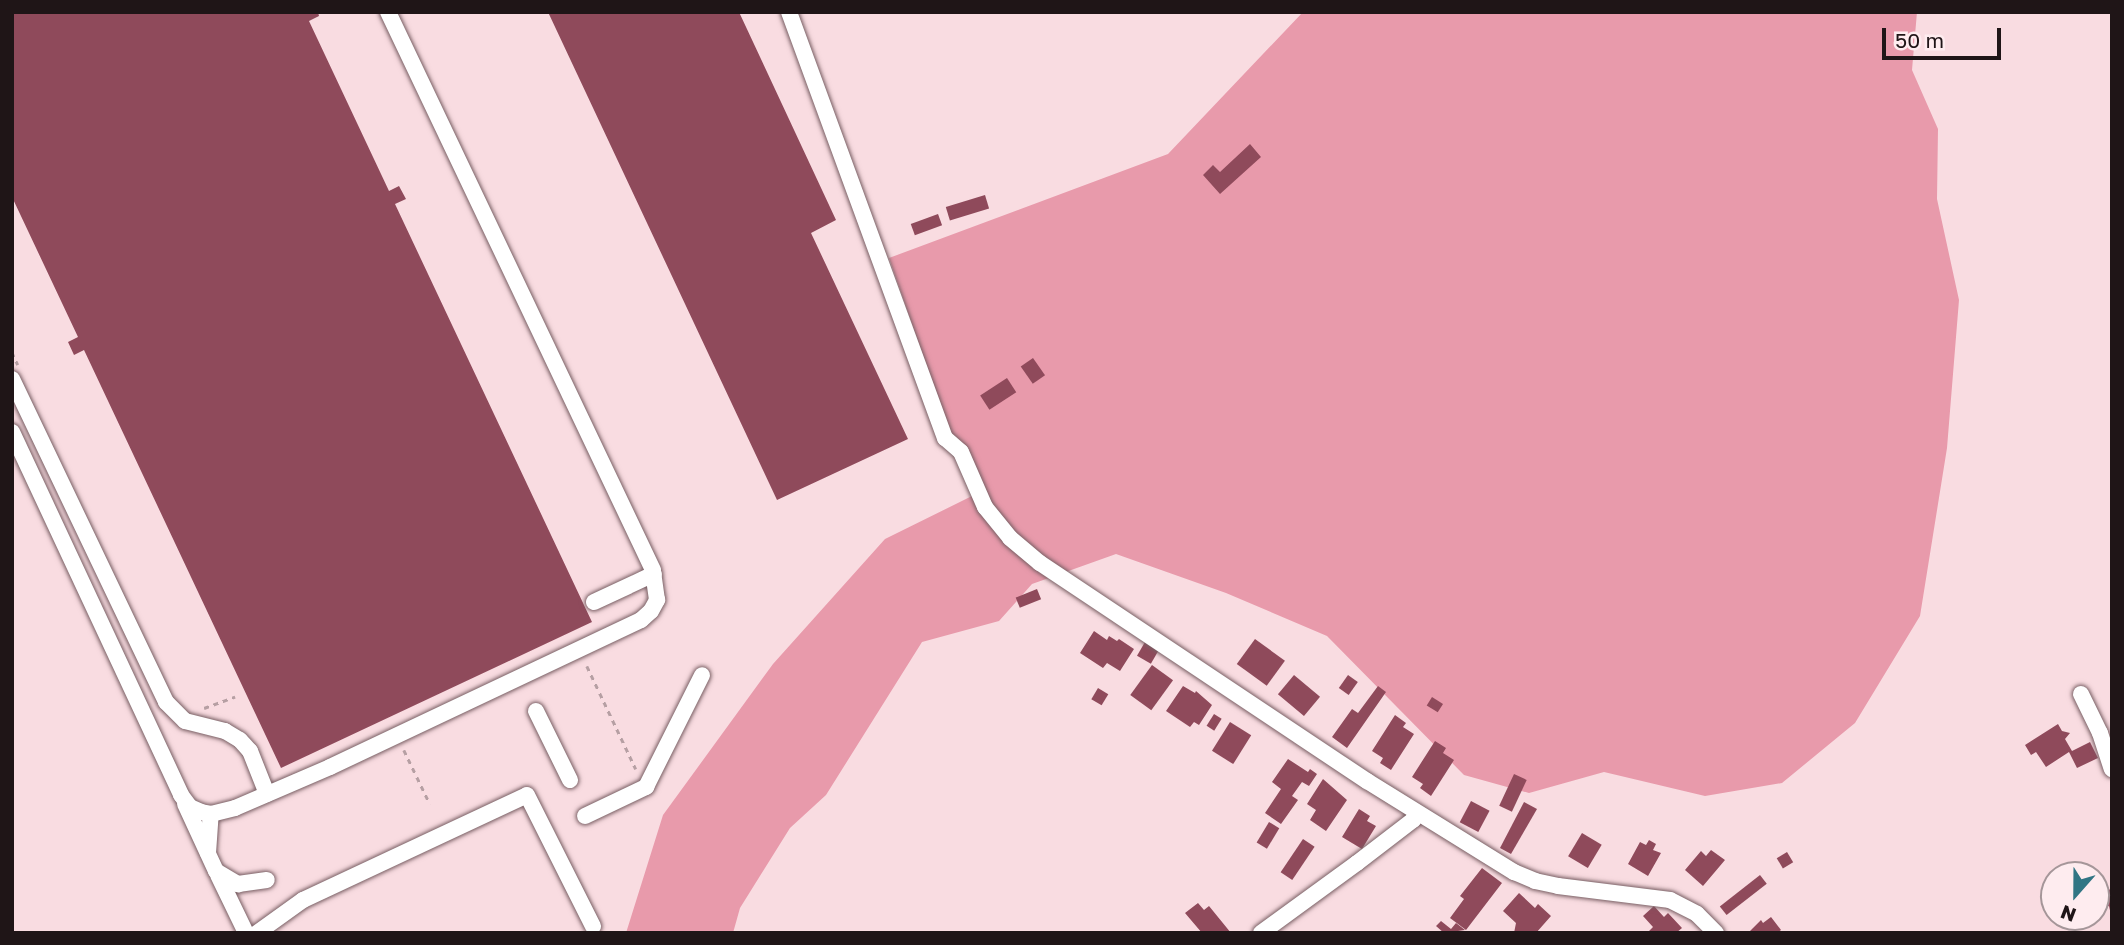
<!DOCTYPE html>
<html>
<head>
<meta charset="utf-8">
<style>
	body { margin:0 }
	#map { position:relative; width:2124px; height:945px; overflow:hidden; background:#f9dce1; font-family:"Golos Text",sans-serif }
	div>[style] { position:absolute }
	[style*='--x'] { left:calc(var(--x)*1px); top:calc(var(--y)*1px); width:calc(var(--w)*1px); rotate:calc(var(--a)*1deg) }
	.forest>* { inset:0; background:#e89aab }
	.building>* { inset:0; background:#8f4a5b; transform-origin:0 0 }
	.path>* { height:2.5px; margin-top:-1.25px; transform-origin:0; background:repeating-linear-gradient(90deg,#b69fa3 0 5px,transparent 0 10px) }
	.roads { filter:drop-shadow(0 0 2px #785e63) drop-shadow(0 0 2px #785e63) }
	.minor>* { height:16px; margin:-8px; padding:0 8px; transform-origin:8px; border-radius:8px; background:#fff }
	span { translate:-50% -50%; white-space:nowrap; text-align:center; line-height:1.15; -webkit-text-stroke:7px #feecef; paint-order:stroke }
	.frame { position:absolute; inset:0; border:14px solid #1f1517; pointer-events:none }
	.north { position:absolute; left:2040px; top:861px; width:70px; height:70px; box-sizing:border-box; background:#feecef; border:2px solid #a59699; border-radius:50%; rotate:201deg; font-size:19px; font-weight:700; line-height:28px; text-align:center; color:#1f1517 }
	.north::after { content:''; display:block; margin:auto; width:24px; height:32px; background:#317584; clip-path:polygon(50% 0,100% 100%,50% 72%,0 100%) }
	.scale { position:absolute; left:1882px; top:28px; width:119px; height:32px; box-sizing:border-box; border:4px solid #1f1517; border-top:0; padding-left:9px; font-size:21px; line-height:24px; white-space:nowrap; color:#1f1517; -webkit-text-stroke:5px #feecef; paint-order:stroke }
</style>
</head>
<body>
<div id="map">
	<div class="forest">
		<i style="clip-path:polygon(1303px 12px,1917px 12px,1912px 70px,1938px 129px,1937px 199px,1959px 300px,1947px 448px,1920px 616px,1855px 723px,1782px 783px,1705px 796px,1604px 772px,1529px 793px,1464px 775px,1327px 636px,1226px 593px,1116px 554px,1032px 584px,999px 621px,922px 642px,826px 795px,790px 828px,740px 908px,733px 933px,626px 933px,663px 815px,773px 664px,885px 539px,972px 496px,889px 258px,1168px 154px)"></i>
	</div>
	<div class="building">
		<i style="clip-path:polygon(12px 12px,318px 12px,319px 16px,309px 21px,389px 191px,399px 186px,406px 199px,395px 204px,592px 622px,281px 768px,84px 350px,74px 355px,68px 342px,78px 337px,12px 197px)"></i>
		<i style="clip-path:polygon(548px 12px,739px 12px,836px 220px,811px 233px,908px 439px,777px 500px)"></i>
		<i style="clip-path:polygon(1250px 144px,1261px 157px,1220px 194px,1203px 175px,1213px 165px,1220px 172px)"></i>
		<i style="left:985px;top:195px;width:14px;height:41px;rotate:73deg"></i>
		<i style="left:938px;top:214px;width:12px;height:29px;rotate:70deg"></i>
		<i style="left:1033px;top:358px;width:21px;height:15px;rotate:55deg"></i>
		<i style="left:1007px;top:378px;width:17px;height:32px;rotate:57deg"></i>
		<i style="left:1037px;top:589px;width:11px;height:23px;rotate:68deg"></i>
		<i style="clip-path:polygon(1094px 631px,1107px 640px,1109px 636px,1117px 641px,1119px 639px,1134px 649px,1120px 671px,1107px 663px,1103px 668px,1080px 653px)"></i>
		<i style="left:1255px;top:639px;width:37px;height:31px;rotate:36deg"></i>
		<i style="left:1145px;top:642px;width:16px;height:16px;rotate:30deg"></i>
		<i style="left:1152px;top:665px;width:26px;height:37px;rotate:36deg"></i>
		<i style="left:1294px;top:675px;width:34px;height:25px;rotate:40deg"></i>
		<i style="left:1348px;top:675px;width:12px;height:16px;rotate:35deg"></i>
		<i style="clip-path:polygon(1183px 686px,1195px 693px,1196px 691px,1212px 705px,1199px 725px,1194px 722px,1190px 727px,1166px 711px)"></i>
		<i style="clip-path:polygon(1378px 686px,1386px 692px,1347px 748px,1332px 737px,1352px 709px,1358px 713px)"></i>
		<i style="left:1098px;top:688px;width:12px;height:13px;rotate:31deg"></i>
		<i style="left:1432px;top:697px;width:13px;height:10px;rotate:32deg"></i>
		<i style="left:1214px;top:714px;width:9px;height:14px;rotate:32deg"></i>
		<i style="clip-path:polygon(1395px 715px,1406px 723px,1403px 727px,1414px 734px,1391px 770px,1380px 763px,1383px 758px,1372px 751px)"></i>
		<i style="left:1230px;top:722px;width:25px;height:34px;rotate:32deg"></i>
		<i style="clip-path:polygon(2058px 724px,2062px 731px,2070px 733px,2065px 739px,2072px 751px,2090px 742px,2098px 758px,2077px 768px,2069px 752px,2046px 767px,2036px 752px,2031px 755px,2025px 745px)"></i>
		<i style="clip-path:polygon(1435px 741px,1446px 748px,1443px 753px,1454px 760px,1431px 796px,1420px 788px,1423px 784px,1412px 777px)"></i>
		<i style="clip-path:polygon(1288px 759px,1308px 772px,1310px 769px,1317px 774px,1309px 786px,1302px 782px,1292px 796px,1298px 800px,1281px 824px,1265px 813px,1281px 789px,1272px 782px)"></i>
		<i style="left:1514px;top:774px;width:14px;height:35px;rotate:25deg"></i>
		<i style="clip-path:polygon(1323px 779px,1347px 800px,1326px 831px,1310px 820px,1316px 810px,1307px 804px)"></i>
		<i style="left:1471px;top:801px;width:21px;height:24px;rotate:28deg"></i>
		<i style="clip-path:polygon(1524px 802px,1537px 809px,1511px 854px,1500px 848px)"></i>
		<i style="clip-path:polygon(1359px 809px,1370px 816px,1367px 821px,1376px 826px,1362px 849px,1342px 837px)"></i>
		<i style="left:1269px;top:822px;width:12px;height:24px;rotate:31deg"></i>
		<i style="left:1582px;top:833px;width:23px;height:27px;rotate:31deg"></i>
		<i style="left:1303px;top:839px;width:14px;height:40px;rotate:34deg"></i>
		<i style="clip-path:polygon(1649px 840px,1656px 844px,1653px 850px,1661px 853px,1648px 876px,1628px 864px,1640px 842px,1646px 845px)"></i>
		<i style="clip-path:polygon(1711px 850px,1725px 860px,1703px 886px,1685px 870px,1701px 851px,1706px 856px)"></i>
		<i style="left:1787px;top:852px;width:12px;height:12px;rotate:59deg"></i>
		<i style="clip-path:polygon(1482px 868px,1502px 883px,1466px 930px,1450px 918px,1464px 899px,1460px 896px)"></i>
		<i style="left:1760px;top:875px;width:11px;height:51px;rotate:52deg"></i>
		<i style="clip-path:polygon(2112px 889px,2112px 915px,2111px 915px,2109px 906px,2101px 908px,2097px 892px)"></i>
		<i style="clip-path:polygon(1519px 893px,1535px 908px,1538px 904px,1551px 916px,1536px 933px,1514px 933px,1516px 923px,1503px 911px)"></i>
		<i style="clip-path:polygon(1198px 903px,1204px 910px,1209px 906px,1231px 933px,1202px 933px,1185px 913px)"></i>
		<i style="clip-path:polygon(1654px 906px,1664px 917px,1668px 913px,1682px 928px,1676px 933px,1647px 933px,1653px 927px,1643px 916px)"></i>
		<i style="clip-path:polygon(1771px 917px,1781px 930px,1777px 933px,1748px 933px,1761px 920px,1763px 923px)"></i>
		<i style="clip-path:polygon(1441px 921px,1451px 929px,1456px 923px,1465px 930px,1444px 933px,1436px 926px)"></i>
	</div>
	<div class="path">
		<i style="--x:12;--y:352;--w:14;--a:65"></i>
		<i style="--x:587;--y:666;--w:114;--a:64.6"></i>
		<i style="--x:204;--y:708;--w:33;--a:-20"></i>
		<i style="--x:404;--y:750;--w:60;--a:64.3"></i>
	</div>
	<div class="roads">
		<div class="minor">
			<i style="--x:789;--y:12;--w:454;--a:69.9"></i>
			<i style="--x:945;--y:438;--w:21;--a:41"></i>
			<i style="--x:961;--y:452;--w:60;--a:66.4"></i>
			<i style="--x:985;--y:507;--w:40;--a:51"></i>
			<i style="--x:1010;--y:538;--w:39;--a:40"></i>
			<i style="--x:1040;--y:563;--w:393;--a:33.7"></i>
			<i style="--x:1367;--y:781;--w:173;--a:31.8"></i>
			<i style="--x:1514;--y:872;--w:23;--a:23"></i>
			<i style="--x:1535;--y:881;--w:24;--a:12"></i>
			<i style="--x:1558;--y:886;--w:113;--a:7.1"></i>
			<i style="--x:1670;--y:900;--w:30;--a:27"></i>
			<i style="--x:1697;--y:914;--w:27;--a:45"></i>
			<i style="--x:12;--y:379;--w:358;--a:64.5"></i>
			<i style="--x:166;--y:702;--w:27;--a:45"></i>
			<i style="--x:185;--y:721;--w:41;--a:14"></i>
			<i style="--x:225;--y:731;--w:17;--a:31"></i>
			<i style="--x:240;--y:740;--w:15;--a:48"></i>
			<i style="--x:250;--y:751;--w:46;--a:68.4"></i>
			<i style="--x:12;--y:432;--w:400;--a:65"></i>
			<i style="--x:181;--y:795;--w:15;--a:53"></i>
			<i style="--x:190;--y:807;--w:12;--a:24"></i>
			<i style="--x:201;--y:812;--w:10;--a:11"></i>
			<i style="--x:211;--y:814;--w:25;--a:-14"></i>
			<i style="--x:235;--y:808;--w:103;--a:-23.3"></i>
			<i style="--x:330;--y:767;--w:344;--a:-25.3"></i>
			<i style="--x:641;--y:620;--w:13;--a:-42"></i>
			<i style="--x:651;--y:611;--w:13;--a:-61"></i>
			<i style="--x:657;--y:600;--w:30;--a:-98"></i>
			<i style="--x:653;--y:570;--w:618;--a:-115.4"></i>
			<i style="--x:594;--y:602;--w:66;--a:-25"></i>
			<i style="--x:2081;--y:694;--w:43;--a:64"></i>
			<i style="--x:2100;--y:733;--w:38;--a:72"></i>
			<i style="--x:536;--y:711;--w:77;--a:63.8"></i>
			<i style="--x:185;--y:804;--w:74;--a:65.2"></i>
			<i style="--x:216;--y:871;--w:26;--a:31"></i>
			<i style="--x:238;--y:884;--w:29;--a:-8"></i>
			<i style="--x:585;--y:816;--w:68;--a:-25.4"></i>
			<i style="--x:646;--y:787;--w:125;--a:-63.4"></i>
			<i style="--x:208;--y:853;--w:39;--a:-86"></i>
			<i style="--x:218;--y:875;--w:64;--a:64.2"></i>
			<i style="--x:257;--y:933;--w:57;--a:-35.7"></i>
			<i style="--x:303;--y:900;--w:247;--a:-25.1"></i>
			<i style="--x:527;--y:795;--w:147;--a:63.3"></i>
			<i style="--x:1261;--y:933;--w:119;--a:-36.1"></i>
			<i style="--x:1357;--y:863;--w:71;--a:-37.5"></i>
			<i style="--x:1413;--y:820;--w:8;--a:-60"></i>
		</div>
	</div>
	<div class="frame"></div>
	<div class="north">N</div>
	<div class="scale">50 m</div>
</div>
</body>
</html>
